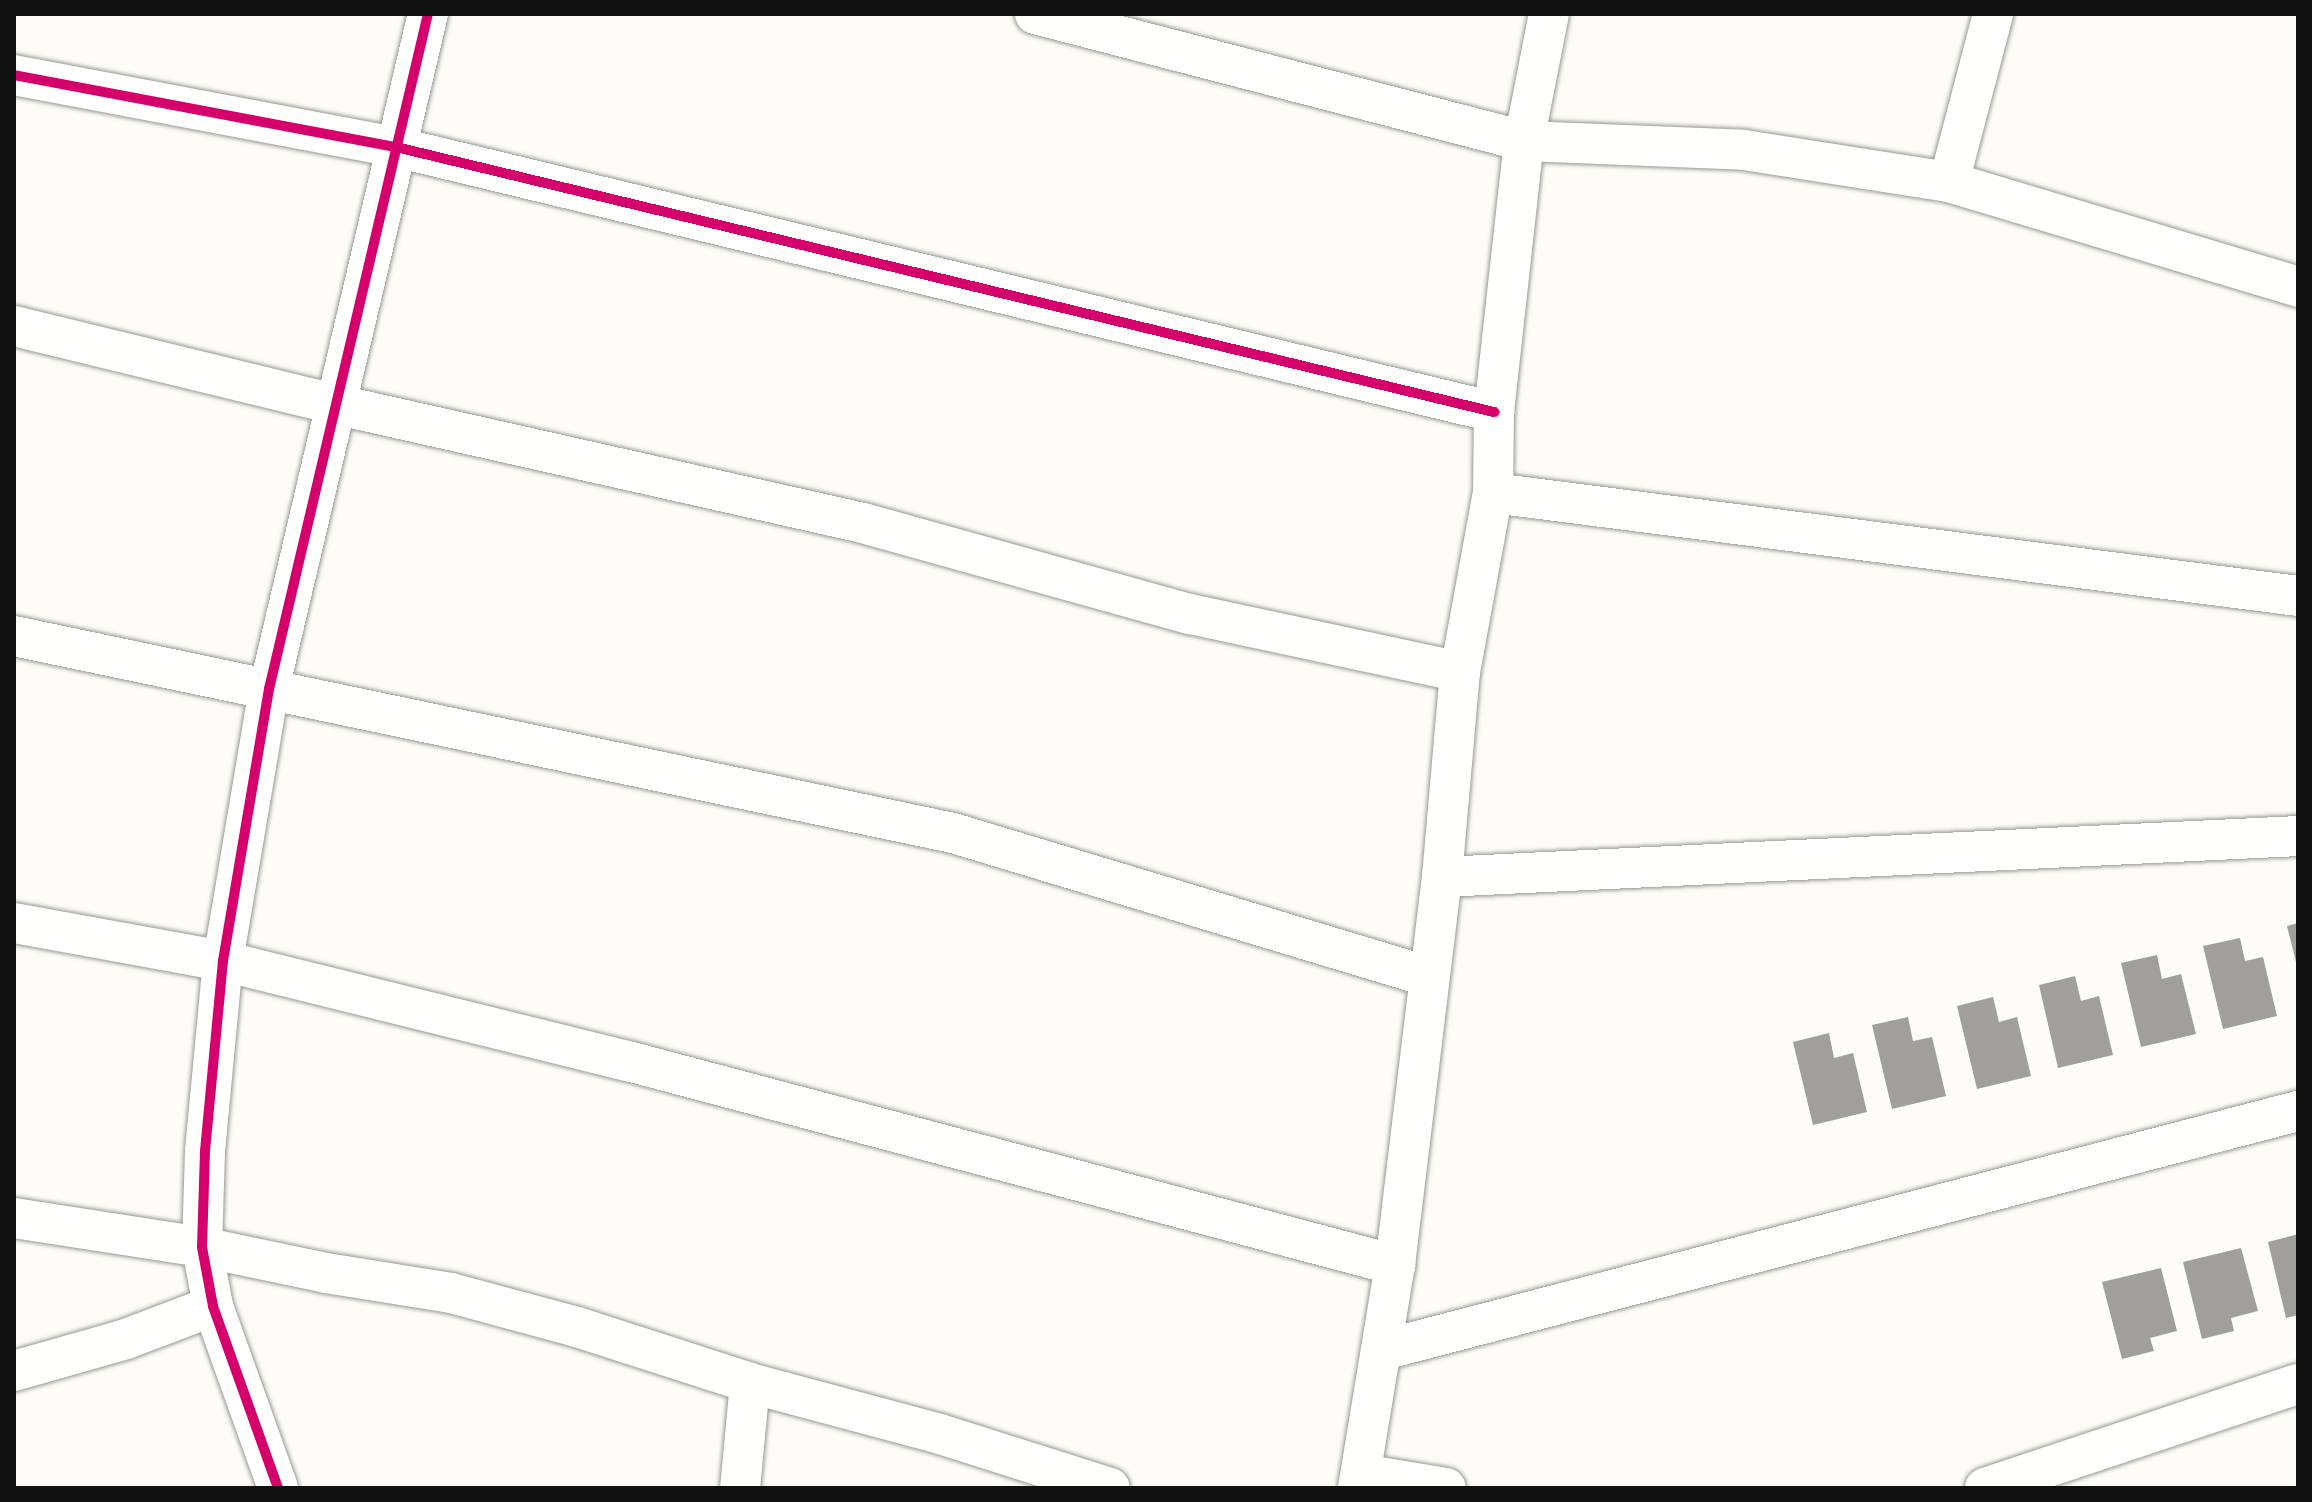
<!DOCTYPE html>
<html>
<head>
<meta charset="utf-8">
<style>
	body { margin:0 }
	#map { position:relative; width:2312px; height:1502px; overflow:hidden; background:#fdfcf7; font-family:"Times New Roman",serif }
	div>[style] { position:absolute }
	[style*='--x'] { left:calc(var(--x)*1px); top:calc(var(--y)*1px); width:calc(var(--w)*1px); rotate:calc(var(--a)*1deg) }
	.building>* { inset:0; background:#a19f9c }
	.roads { filter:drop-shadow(0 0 2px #979795) drop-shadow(0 0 2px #979795) }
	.minor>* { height:40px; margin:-20px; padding:0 20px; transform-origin:20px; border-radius:20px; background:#fffffe }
	.cycleway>* { height:10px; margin:-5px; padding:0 5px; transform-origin:5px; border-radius:5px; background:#d6006c }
	span { translate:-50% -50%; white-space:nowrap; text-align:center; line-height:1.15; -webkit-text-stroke:8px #fff; paint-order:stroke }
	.frame { position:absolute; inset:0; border:16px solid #111; pointer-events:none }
</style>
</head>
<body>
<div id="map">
	<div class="building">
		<i style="clip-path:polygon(2298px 923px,2298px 966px,2297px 966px,2287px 926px)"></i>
		<i style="clip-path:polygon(2240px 938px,2245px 961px,2263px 957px,2277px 1016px,2223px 1029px,2203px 946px)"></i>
		<i style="clip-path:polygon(2157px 955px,2162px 979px,2181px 974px,2196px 1034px,2141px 1047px,2121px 963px)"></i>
		<i style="clip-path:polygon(2075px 976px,2081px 1001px,2099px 996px,2113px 1055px,2058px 1068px,2039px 985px)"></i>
		<i style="clip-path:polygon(1993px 997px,1999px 1022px,2017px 1017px,2031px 1076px,1977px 1089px,1957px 1006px)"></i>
		<i style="clip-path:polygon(1908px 1017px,1913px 1041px,1932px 1037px,1946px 1096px,1892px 1109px,1872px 1025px)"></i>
		<i style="clip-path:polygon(1829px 1033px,1834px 1058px,1853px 1053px,1867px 1112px,1813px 1125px,1793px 1042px)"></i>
		<i style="clip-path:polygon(2298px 1234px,2298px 1315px,2286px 1318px,2268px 1242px)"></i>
		<i style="clip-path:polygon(2241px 1248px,2258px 1311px,2231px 1318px,2234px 1331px,2202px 1339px,2183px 1262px)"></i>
		<i style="clip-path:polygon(2161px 1268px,2177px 1331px,2150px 1338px,2154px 1351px,2122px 1359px,2102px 1282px)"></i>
	</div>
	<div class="roads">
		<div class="minor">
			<i style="--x:1035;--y:14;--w:505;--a:14.56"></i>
			<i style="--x:1524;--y:141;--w:220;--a:2.3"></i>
			<i style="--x:1744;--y:150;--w:207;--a:8.9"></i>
			<i style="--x:1949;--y:182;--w:364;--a:16.7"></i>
			<i style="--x:14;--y:75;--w:389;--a:10.7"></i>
			<i style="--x:396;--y:147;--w:1130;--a:13.57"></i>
			<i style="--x:1949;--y:182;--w:174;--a:-75.3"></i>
			<i style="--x:14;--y:326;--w:329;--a:13.7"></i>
			<i style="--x:334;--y:404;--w:542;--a:12.68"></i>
			<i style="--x:863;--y:523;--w:339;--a:15.6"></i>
			<i style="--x:1190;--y:614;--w:276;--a:12.1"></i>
			<i style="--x:1493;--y:493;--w:812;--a:7.29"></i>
			<i style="--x:14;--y:636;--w:959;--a:11.85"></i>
			<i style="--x:953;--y:833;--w:497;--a:16.8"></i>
			<i style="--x:1442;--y:877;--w:857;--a:-2.74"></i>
			<i style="--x:14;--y:923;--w:212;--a:10.3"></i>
			<i style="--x:223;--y:961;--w:417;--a:13.9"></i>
			<i style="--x:628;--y:1061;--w:794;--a:14.89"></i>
			<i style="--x:14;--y:1218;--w:190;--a:8.8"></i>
			<i style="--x:202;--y:1247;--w:127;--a:11.8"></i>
			<i style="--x:326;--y:1273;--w:127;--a:9.1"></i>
			<i style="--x:451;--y:1293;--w:131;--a:15.1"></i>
			<i style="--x:577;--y:1327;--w:182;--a:17.9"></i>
			<i style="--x:750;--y:1383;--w:105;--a:95.4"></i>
			<i style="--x:1383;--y:1350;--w:946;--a:-14.64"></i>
			<i style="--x:14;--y:1371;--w:116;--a:-15.9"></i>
			<i style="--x:126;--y:1339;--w:93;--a:-20.8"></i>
			<i style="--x:750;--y:1383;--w:197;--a:15"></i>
			<i style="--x:940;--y:1434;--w:178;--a:17.6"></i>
			<i style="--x:1361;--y:1474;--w:86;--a:9.4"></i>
			<i style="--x:278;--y:1488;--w:193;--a:-109.7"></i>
			<i style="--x:213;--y:1306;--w:60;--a:-100.6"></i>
			<i style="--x:202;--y:1247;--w:96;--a:-88.2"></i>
			<i style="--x:205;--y:1151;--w:191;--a:-84.6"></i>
			<i style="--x:223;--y:961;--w:276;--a:-80.4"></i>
			<i style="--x:269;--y:689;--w:693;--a:-76.75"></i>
			<i style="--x:1358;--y:1488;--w:226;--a:-80.6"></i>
			<i style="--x:1395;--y:1265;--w:391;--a:-83.1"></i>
			<i style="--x:1442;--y:877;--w:206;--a:-85"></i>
			<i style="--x:1460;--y:672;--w:182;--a:-79.6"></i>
			<i style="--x:1493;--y:493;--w:81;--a:-89.3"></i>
			<i style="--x:1494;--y:412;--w:273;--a:-83.7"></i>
			<i style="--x:1524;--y:141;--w:129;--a:-78.9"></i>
			<i style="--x:1985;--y:1488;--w:330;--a:-18.4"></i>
		</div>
	</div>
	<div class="cycleway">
		<i style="--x:14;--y:75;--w:389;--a:10.7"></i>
		<i style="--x:396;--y:147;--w:1130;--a:13.57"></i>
		<i style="--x:278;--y:1488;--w:193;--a:-109.7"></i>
		<i style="--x:213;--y:1306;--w:60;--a:-100.6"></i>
		<i style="--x:202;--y:1247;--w:96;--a:-88.2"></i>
		<i style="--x:205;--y:1151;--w:191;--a:-84.6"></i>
		<i style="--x:223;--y:961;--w:276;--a:-80.4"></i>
		<i style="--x:269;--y:689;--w:693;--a:-76.75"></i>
	</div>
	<div class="frame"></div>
</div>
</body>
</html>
